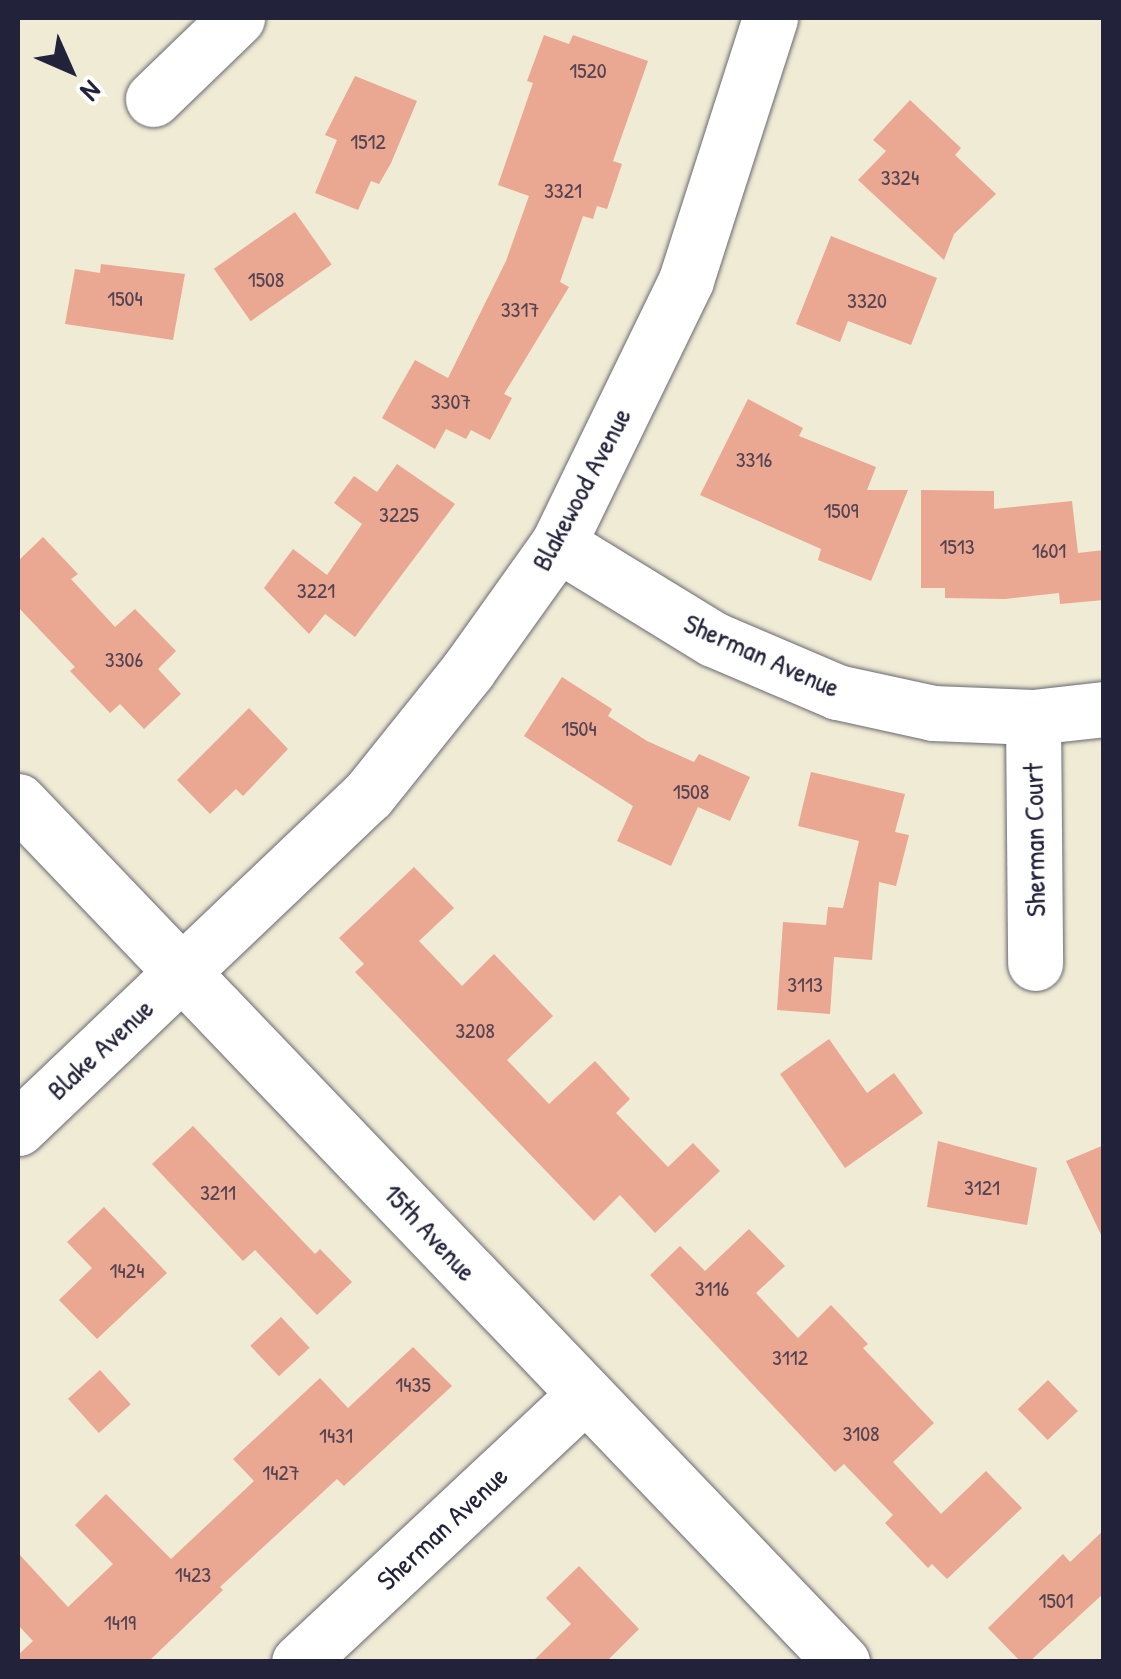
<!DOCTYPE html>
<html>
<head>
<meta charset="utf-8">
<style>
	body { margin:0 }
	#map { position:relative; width:1121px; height:1679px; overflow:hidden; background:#efebd4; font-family:"Patrick Hand",sans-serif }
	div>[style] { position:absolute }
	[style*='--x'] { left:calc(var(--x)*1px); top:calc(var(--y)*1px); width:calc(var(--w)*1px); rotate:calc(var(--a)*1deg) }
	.building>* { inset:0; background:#eaa792; transform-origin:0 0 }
	.roads { filter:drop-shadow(0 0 2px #6a6871) drop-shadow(0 0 2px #6a6871) }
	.minor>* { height:55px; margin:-27.5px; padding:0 27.5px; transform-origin:27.5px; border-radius:27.5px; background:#fff }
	span { translate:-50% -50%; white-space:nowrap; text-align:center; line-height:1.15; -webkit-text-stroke:8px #fff; paint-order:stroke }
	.number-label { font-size:22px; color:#544351 }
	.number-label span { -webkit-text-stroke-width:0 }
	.street-label { font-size:28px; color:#22223b }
	.frame { position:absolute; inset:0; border:20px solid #22223b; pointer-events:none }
	.north { position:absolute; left:20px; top:20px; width:100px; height:100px; -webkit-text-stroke:8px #fff; paint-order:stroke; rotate:135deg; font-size:28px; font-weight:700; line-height:40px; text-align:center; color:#22223b }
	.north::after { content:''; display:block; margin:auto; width:35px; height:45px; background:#22223b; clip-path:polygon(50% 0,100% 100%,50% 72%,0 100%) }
</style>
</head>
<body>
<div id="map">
	<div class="building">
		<i style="clip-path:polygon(544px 35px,569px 44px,573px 35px,648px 61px,613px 161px,622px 164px,607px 209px,597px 206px,593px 219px,583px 216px,560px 282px,569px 287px,504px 394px,512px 398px,490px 440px,471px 430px,466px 439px,446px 429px,435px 449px,382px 418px,415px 360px,448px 378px,506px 261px,529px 196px,498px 185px,533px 83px,527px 81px)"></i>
		<i style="clip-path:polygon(355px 76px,417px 101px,391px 163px,379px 184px,371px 181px,358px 210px,315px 193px,337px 140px,325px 135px)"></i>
		<i style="clip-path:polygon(910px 100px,961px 148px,955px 155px,996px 194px,954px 234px,944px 260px,858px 180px,886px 151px,873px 140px)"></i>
		<i style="left:295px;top:212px;width:64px;height:99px;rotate:55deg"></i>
		<i style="clip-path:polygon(831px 236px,937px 278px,911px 345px,848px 321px,840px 342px,796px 324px)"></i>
		<i style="clip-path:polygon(101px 264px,185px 274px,173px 340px,65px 324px,75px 269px,100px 273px)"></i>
		<i style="clip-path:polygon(748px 399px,803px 428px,799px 436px,876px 467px,867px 490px,908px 490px,871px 581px,818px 560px,821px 549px,700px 495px)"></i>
		<i style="clip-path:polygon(397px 464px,455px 504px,355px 637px,325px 614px,309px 634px,264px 588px,293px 549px,327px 575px,362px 524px,334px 503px,354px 476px,377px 492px)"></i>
		<i style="clip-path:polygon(921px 490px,994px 491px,994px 509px,1072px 501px,1078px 553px,1104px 550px,1104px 600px,1060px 604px,1059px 593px,1005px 599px,945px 598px,945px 588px,921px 588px)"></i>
		<i style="clip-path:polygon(43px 537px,78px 574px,71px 579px,115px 627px,135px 609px,176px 651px,158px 669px,181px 694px,144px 729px,120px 704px,110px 713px,70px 671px,75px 667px,18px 607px,18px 561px)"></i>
		<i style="clip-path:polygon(562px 677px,612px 709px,608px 716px,647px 741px,694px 762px,699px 754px,750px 777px,730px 821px,698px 807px,671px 866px,617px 841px,633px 806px,524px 736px)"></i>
		<i style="clip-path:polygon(249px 708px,288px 749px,243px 796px,236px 789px,210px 814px,177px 780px)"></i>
		<i style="clip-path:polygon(811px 772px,905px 794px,895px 832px,909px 835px,896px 886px,879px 882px,872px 960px,834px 957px,830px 1014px,777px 1010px,783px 922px,826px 925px,828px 907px,843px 908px,859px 841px,798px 826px)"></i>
		<i style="clip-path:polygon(414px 867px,454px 908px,419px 941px,462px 986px,494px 954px,553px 1016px,507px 1060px,549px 1104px,595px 1061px,630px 1099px,616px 1113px,668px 1167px,693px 1143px,720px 1171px,655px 1233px,620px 1195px,594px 1221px,355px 972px,364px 964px,339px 938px)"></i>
		<i style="clip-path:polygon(829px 1039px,867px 1093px,894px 1073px,923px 1113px,845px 1168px,780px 1074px)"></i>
		<i style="clip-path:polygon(193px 1126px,315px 1254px,320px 1249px,352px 1282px,317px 1315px,255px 1250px,243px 1261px,152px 1164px)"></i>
		<i style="clip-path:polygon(938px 1141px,1037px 1168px,1027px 1225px,927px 1207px)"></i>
		<i style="clip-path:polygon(1104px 1145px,1104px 1241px,1066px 1161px)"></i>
		<i style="clip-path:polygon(104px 1207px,167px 1273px,97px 1339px,59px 1300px,92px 1268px,67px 1242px)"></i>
		<i style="clip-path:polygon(749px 1229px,785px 1266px,756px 1293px,798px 1338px,831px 1305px,868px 1344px,863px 1348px,934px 1423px,893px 1462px,941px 1514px,986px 1471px,1022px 1508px,947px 1579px,932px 1564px,928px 1568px,885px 1523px,893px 1515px,844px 1464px,835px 1472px,650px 1275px,680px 1246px,705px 1271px)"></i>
		<i style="left:281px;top:1317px;width:42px;height:42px;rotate:47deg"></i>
		<i style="clip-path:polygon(413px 1347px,452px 1386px,344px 1486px,337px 1479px,220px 1587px,223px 1590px,148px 1662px,18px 1662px,18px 1655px,33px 1641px,18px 1625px,18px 1553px,68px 1607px,113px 1564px,75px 1525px,106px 1494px,171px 1559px,254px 1481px,233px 1459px,320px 1378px,348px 1408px)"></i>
		<i style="left:100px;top:1370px;width:46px;height:43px;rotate:48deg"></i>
		<i style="left:1048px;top:1380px;width:43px;height:42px;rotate:46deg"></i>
		<i style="clip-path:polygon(1104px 1530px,1104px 1593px,1029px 1662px,1021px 1662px,988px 1628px,1063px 1554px,1070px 1562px)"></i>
		<i style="clip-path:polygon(579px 1566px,639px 1629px,606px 1662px,532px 1662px,571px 1624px,546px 1598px)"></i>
	</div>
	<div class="roads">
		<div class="minor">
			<i style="--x:153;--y:99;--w:117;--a:-44"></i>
			<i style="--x:558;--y:544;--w:182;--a:31.5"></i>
			<i style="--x:713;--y:639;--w:135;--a:23.1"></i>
			<i style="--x:837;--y:692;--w:98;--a:12.3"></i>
			<i style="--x:933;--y:713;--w:100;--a:2.3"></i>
			<i style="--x:1033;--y:717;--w:71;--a:-6.4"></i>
			<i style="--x:1033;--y:717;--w:246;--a:89.5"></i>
			<i style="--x:18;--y:801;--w:1192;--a:46.26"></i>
			<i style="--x:18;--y:1128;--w:483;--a:-43.6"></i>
			<i style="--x:368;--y:795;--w:160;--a:-51.3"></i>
			<i style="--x:468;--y:670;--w:155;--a:-54.5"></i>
			<i style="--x:558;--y:544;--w:293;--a:-64.1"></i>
			<i style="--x:686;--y:280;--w:275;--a:-72.2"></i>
			<i style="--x:299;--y:1662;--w:391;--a:-43.1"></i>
		</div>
	</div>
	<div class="number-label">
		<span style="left:588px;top:71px">1520</span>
		<span style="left:368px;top:142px">1512</span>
		<span style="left:900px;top:178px">3324</span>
		<span style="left:563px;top:191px">3321</span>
		<span style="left:266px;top:280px">1508</span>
		<span style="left:125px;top:299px">1504</span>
		<span style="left:867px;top:301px">3320</span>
		<span style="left:520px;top:310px">3317</span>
		<span style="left:451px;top:402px">3307</span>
		<span style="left:754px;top:460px">3316</span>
		<span style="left:841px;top:511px">1509</span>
		<span style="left:399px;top:515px">3225</span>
		<span style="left:957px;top:547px">1513</span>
		<span style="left:1049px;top:551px">1601</span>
		<span style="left:316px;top:591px">3221</span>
		<span style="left:124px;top:660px">3306</span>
		<span style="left:579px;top:729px">1504</span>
		<span style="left:691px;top:792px">1508</span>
		<span style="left:805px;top:985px">3113</span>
		<span style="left:475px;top:1031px">3208</span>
		<span style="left:982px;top:1188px">3121</span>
		<span style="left:218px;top:1193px">3211</span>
		<span style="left:127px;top:1271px">1424</span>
		<span style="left:712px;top:1289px">3116</span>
		<span style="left:790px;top:1358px">3112</span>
		<span style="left:413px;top:1385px">1435</span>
		<span style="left:861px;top:1434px">3108</span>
		<span style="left:336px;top:1436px">1431</span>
		<span style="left:281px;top:1473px">1427</span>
		<span style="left:193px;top:1575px">1423</span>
		<span style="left:1056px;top:1601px">1501</span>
		<span style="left:120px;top:1623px">1419</span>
	</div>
	<div class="street-label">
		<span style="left:581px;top:489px;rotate:-62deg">Blakewood Avenue</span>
		<span style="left:762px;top:655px;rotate:24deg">Sherman Avenue</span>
		<span style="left:1034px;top:840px;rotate:-91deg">Sherman Court</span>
		<span style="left:100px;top:1049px;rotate:-43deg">Blake Avenue</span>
		<span style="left:430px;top:1232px;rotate:47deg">15th Avenue</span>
		<span style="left:442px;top:1528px;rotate:-43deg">Sherman Avenue</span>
	</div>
	<div class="frame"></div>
	<div class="north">N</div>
</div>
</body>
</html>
